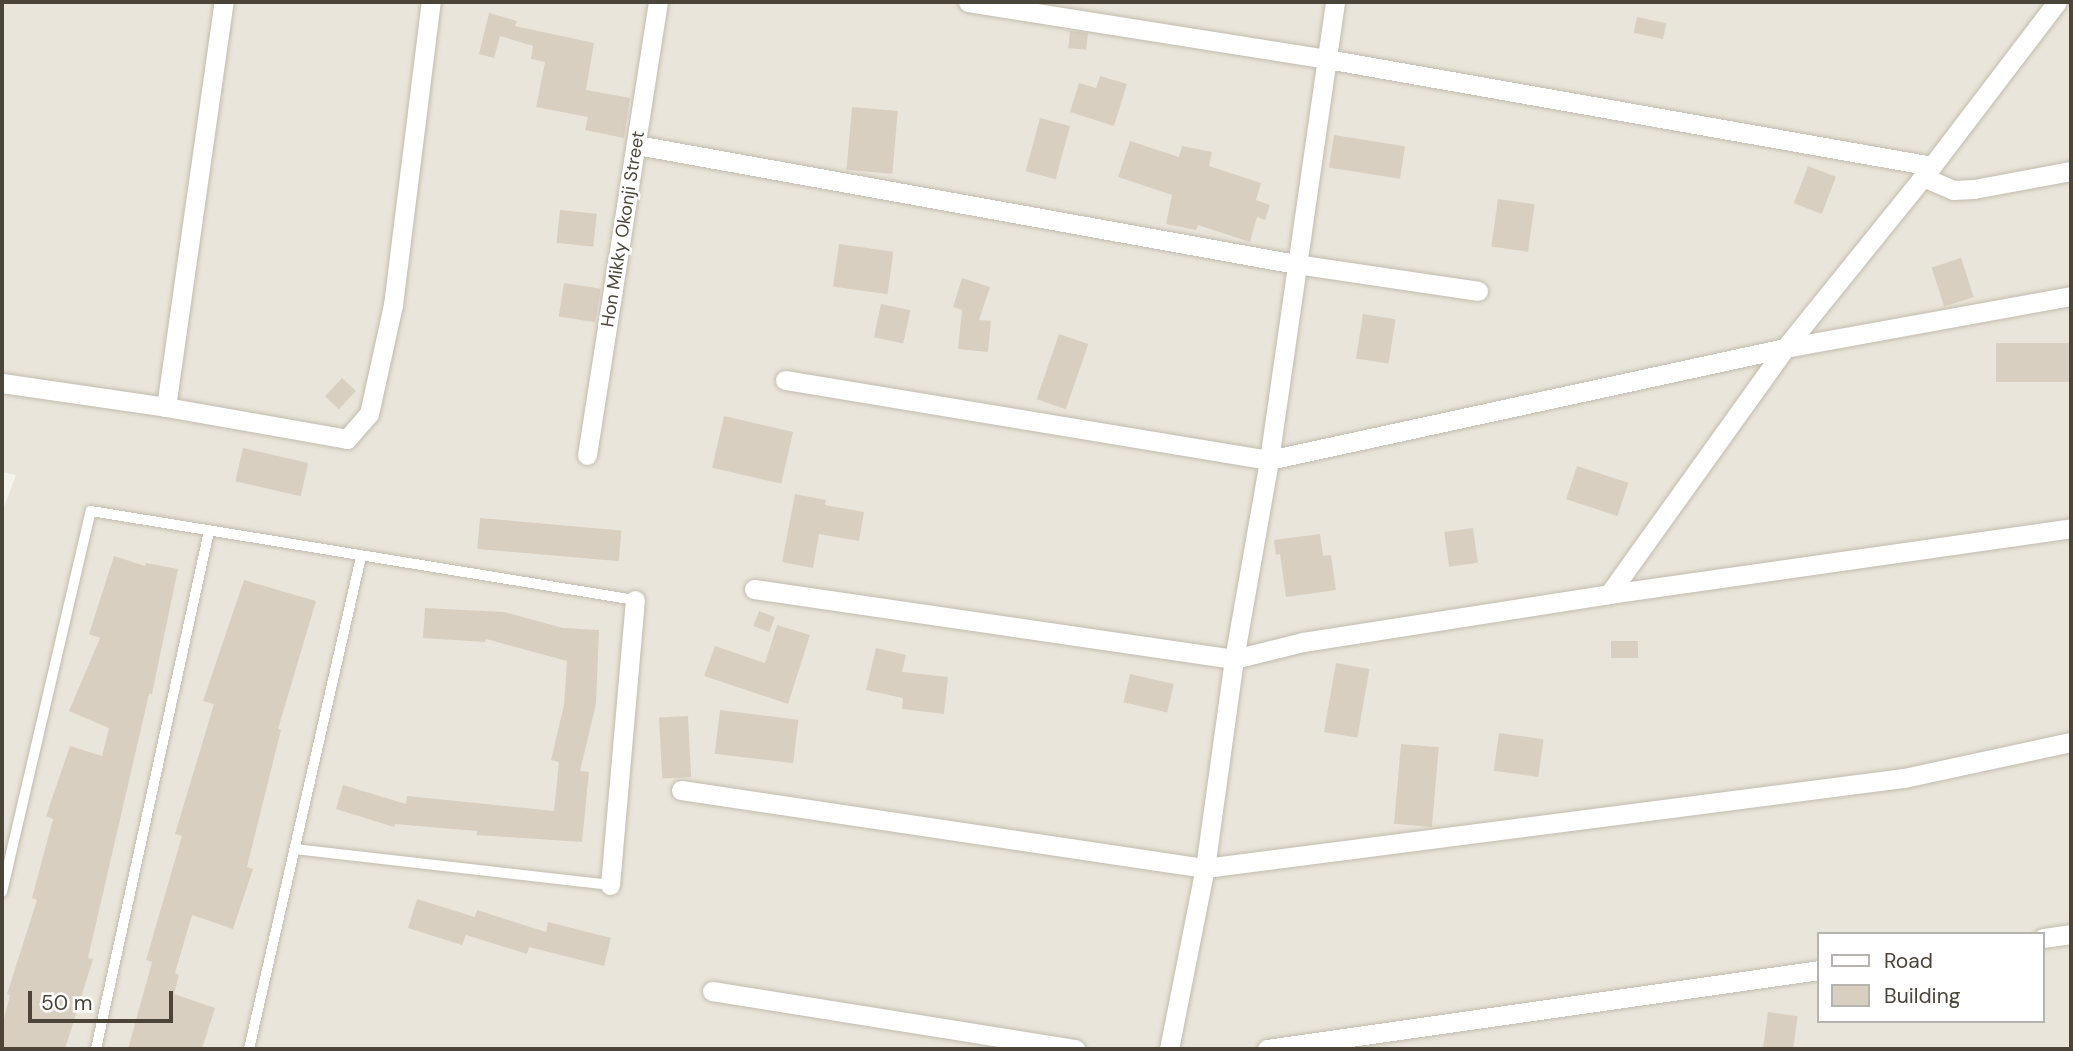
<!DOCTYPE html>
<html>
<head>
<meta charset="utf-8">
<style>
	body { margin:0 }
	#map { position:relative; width:2073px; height:1051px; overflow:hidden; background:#f6f3ec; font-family:"DM Sans",sans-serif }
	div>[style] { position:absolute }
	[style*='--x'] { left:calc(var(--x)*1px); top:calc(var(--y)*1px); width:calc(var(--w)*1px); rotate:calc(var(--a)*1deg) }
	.residential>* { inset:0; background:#eae5da }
	.building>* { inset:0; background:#d8cfc1; transform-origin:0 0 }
	.roads { filter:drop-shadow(0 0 2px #c2bbae) drop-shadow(0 0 2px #c2bbae) }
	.service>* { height:10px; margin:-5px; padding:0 5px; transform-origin:5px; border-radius:5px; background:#fff }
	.minor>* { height:19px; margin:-9.5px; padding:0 9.5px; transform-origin:9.5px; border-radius:9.5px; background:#fff }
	span { translate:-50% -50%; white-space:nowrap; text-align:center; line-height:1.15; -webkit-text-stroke:5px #fff; paint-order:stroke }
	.street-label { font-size:18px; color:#4b4439 }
	.frame { position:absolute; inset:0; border:4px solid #4b4439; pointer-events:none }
	.legend { position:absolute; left:1817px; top:932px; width:228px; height:91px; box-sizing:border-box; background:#fff; border:2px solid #b7b4b0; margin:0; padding:9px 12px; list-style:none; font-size:21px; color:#4b4439 }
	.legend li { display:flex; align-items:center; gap:14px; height:35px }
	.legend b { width:35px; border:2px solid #b7b4b0 }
	.scale { position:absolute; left:28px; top:991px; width:145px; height:32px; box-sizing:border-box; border:4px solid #4b4439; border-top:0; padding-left:9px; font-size:21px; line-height:24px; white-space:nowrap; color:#4b4439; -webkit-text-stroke:5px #fff; paint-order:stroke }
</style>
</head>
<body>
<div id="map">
	<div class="residential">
		<i style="clip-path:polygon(evenodd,2px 2px,2071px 2px,2071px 1049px,2px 1049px,2px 512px,16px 475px,2px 472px,2px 2px,1819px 934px,2043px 934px,2043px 1021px,1819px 1021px,1819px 934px)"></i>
	</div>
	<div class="building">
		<i style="clip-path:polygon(489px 13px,517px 21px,515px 26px,594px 43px,586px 90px,630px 98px,624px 138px,585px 130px,588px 117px,536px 107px,545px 62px,531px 59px,533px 46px,500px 36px,494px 58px,479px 54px)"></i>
		<i style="left:1637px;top:17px;width:30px;height:16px;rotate:12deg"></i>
		<i style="left:1070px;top:31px;width:18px;height:17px;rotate:6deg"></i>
		<i style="clip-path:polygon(1100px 76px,1127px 84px,1114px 126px,1070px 112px,1079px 83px,1096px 88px)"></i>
		<i style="left:852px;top:107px;width:46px;height:63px;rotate:5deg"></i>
		<i style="left:1040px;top:118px;width:31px;height:55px;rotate:15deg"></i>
		<i style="left:1334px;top:135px;width:72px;height:33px;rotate:9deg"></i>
		<i style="clip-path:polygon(1130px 141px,1179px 157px,1182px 146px,1212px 152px,1209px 166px,1261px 183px,1256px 200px,1270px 205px,1265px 220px,1257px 217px,1250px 242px,1198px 225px,1196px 230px,1166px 224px,1172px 195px,1118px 177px)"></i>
		<i style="left:1808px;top:166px;width:30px;height:40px;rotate:21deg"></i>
		<i style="left:1498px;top:199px;width:37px;height:48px;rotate:8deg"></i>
		<i style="left:560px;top:210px;width:37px;height:33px;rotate:6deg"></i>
		<i style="left:839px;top:244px;width:55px;height:43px;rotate:8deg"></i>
		<i style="left:1961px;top:258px;width:41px;height:31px;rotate:72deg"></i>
		<i style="clip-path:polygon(962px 278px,990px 287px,979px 320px,991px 321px,988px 352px,958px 349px,962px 310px,953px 307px)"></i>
		<i style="left:564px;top:283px;width:37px;height:34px;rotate:9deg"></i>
		<i style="left:881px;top:304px;width:30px;height:34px;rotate:12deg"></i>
		<i style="left:1363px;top:314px;width:33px;height:45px;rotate:9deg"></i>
		<i style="left:1059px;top:334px;width:31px;height:69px;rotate:19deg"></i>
		<i style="left:2071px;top:343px;width:39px;height:75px;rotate:90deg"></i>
		<i style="left:342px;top:378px;width:19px;height:25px;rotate:43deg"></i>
		<i style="left:724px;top:416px;width:71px;height:53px;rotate:13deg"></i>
		<i style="left:243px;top:448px;width:67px;height:34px;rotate:13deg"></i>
		<i style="left:1577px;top:466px;width:54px;height:35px;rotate:18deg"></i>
		<i style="clip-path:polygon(795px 494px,826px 500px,825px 505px,864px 512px,859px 541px,819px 534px,813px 568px,782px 562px)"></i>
		<i style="left:480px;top:518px;width:142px;height:31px;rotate:5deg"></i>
		<i style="left:1473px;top:528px;width:35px;height:29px;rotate:82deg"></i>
		<i style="clip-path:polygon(1320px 534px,1323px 556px,1331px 555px,1336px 590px,1286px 597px,1280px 554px,1276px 555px,1274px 540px)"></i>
		<i style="clip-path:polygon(114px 556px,145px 566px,146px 563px,178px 569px,152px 694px,149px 694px,88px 958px,93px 959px,65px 1049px,2px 1049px,2px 1026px,10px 995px,7px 994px,37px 900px,32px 898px,53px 819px,46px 816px,70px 746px,102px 756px,109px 728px,69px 711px,100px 638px,89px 634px)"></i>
		<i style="clip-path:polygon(244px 580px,316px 601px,278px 729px,281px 730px,247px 867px,253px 869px,233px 929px,192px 915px,175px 973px,179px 975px,174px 994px,215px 1008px,202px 1049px,128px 1049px,152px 962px,146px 960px,182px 836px,175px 834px,214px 704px,203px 701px)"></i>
		<i style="clip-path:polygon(425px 608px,504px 612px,563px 628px,599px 630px,596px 704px,580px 771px,589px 772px,582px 842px,477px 835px,477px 831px,395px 824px,394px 827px,336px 809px,343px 785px,406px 804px,407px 796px,554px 811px,559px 762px,551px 760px,564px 705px,567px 661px,486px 639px,485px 642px,423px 638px)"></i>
		<i style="left:759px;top:611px;width:17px;height:16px;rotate:21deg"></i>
		<i style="clip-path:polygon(777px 625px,810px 635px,788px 704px,704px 676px,715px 646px,765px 663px)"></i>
		<i style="left:1611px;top:641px;width:27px;height:17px"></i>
		<i style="clip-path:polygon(876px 648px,906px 655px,902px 672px,948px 677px,944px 714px,902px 709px,903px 698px,866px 690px)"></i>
		<i style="left:1336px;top:663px;width:34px;height:70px;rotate:10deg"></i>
		<i style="left:1130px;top:674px;width:45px;height:29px;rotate:13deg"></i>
		<i style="left:720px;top:710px;width:79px;height:44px;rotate:7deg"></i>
		<i style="left:688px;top:716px;width:61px;height:29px;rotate:87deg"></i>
		<i style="left:1499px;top:733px;width:45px;height:38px;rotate:8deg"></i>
		<i style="left:1401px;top:744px;width:38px;height:80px;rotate:5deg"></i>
		<i style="clip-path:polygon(417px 899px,475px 917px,477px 910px,546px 932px,548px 922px,611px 938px,604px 966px,529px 947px,527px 954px,466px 935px,462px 945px,408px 928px)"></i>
		<i style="left:1768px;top:1012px;width:30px;height:37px;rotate:8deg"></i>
	</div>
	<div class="roads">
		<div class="service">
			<i style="--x:295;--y:849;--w:317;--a:6.5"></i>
			<i style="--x:2;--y:892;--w:391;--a:-76.9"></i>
			<i style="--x:91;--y:511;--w:551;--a:9.29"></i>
			<i style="--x:96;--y:1049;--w:530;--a:-77.69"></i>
			<i style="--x:249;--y:1049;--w:505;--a:-77.18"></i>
		</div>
		<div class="minor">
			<i style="--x:968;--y:2;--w:363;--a:9"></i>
			<i style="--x:1327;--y:59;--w:614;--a:10.03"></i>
			<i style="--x:637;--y:145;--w:670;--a:10.24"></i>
			<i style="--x:1296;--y:264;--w:184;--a:8.4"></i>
			<i style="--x:1923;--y:177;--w:33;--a:23"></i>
			<i style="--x:1953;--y:190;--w:21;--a:-3"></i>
			<i style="--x:1974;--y:189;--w:99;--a:-10.5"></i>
			<i style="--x:785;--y:380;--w:491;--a:9.4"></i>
			<i style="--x:1269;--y:460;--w:528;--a:-12.25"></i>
			<i style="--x:1785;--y:348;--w:291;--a:-10.3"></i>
			<i style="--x:2;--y:383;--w:166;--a:8.3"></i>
			<i style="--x:166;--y:407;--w:184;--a:10"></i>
			<i style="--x:347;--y:439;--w:33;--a:-49"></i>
			<i style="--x:369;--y:414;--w:112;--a:-77.6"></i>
			<i style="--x:393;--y:305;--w:305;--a:-82.9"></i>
			<i style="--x:166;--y:407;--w:409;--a:-81.9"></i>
			<i style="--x:587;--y:455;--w:459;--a:-81.1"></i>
			<i style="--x:754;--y:589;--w:485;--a:8.3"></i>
			<i style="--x:1234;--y:659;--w:71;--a:-13.8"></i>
			<i style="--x:1303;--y:642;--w:310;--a:-8.9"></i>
			<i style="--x:1609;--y:594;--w:467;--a:-8.1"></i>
			<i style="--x:1609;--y:594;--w:302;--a:-54.4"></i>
			<i style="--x:1785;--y:348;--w:234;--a:-51.1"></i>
			<i style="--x:1932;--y:166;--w:206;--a:-52.7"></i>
			<i style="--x:681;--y:790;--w:530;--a:8.47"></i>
			<i style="--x:1205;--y:868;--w:705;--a:-7.34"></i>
			<i style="--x:1904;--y:778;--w:171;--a:-12.2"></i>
			<i style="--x:610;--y:885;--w:286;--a:-85"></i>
			<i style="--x:2043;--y:938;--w:28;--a:-8"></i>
			<i style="--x:712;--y:991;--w:368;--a:9.1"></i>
			<i style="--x:1169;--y:1049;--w:185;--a:-78.8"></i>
			<i style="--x:1205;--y:868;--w:211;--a:-82.1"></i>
			<i style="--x:1234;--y:659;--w:202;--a:-80"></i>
			<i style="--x:1269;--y:460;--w:463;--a:-81.8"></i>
			<i style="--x:1267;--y:1049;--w:558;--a:-8.14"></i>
		</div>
	</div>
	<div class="street-label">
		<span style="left:623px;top:229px;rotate:-81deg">Hon Mikky Okonji Street</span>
	</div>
	<div class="frame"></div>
	<ul class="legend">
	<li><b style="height:9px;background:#fff"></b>Road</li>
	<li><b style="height:19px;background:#d8cfc1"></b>Building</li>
	</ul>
	<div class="scale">50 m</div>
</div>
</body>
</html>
